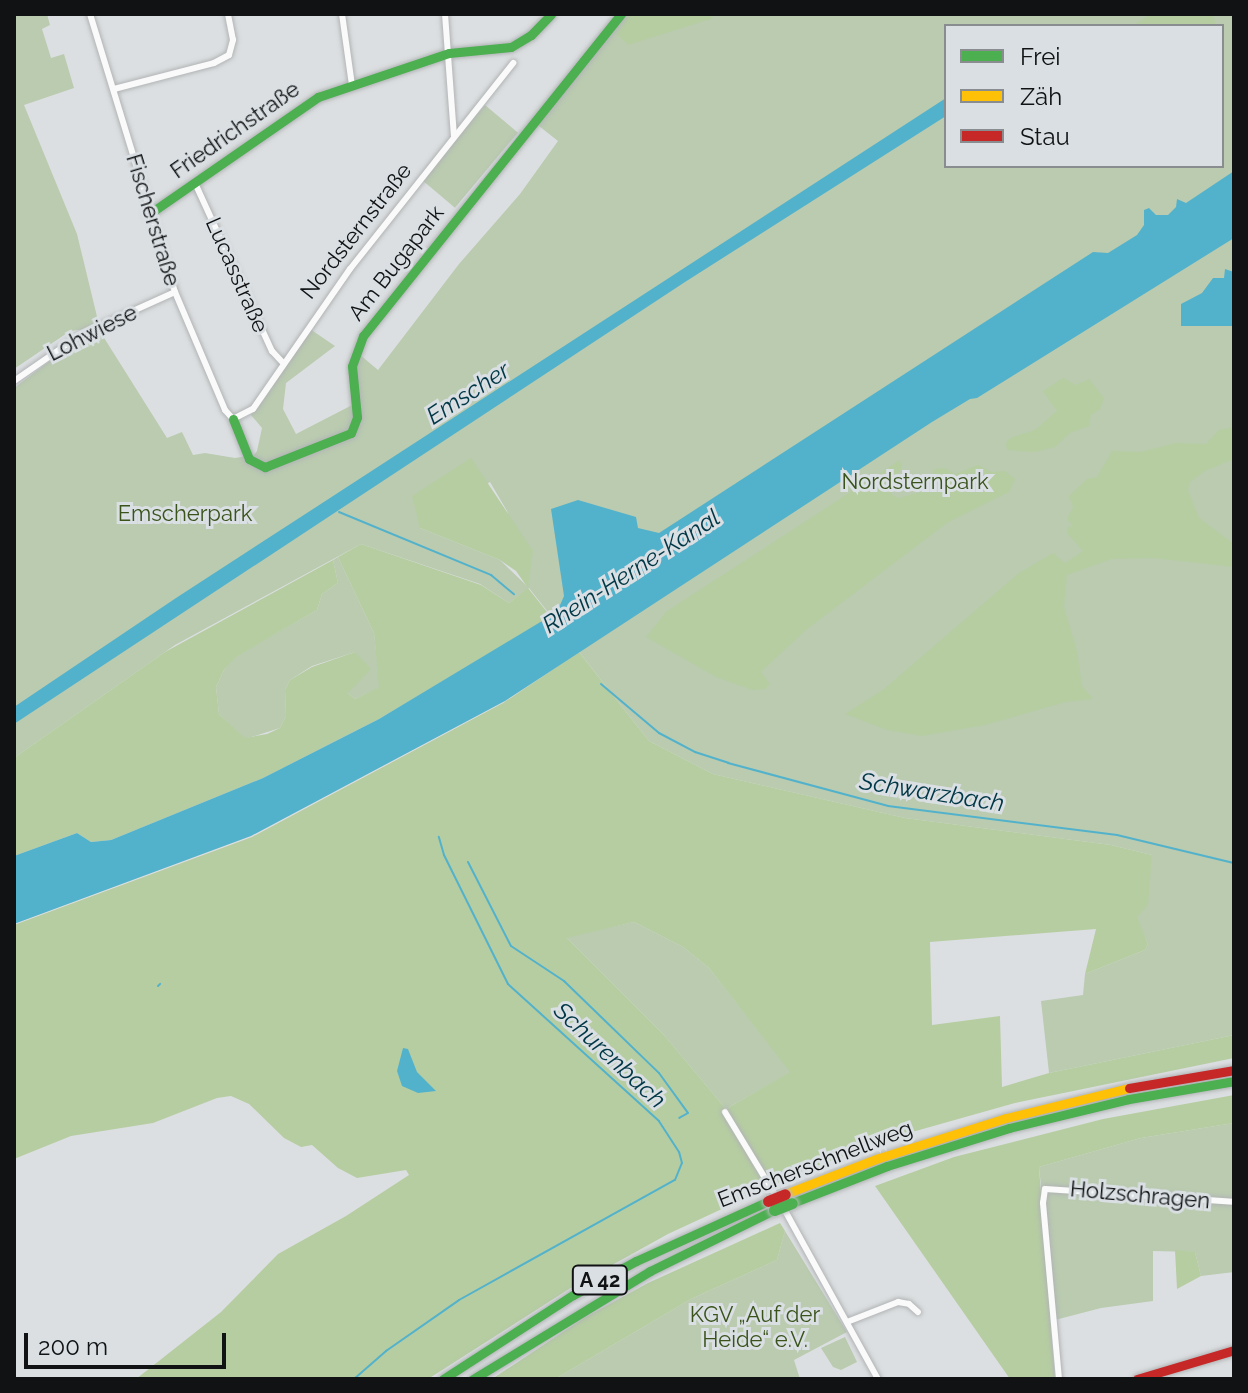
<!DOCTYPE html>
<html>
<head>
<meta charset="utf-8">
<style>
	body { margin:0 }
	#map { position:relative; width:1248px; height:1393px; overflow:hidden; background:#dcdfe1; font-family:Raleway,sans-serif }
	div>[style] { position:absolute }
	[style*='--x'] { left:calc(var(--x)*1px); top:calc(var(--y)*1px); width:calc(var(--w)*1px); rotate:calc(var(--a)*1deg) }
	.green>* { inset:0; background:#bacbb0; transform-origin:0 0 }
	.forest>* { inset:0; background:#b6cda2 }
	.water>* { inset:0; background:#53b2cb }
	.stream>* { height:2px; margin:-1px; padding:0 1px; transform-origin:1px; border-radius:1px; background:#53b2cb }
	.roads { filter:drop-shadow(0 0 2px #b1b4b5) drop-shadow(0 0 2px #b1b4b5) }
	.street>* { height:6px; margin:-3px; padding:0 3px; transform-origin:3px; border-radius:3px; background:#fafafa }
	.fast>* { height:9px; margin:-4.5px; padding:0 4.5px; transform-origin:4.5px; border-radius:4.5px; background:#4caf50 }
	.slow>* { height:9px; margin:-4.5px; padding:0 4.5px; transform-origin:4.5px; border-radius:4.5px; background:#ffc107 }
	.jam>* { height:9px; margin:-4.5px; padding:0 4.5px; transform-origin:4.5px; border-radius:4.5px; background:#c62828 }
	.bridges { filter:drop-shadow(0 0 2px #b9bbbc) drop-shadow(0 0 2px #b9bbbc) }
	.fast-bridge>* { height:11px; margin:-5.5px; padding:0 5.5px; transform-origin:5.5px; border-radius:5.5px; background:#4caf50 }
	.jam-bridge>* { height:11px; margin:-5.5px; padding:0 5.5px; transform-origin:5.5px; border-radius:5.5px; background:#c62828 }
	span { translate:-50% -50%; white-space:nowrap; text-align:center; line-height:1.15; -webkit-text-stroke:6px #dadfe3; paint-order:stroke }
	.shield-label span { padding:2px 6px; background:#dadfe3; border:2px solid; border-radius:6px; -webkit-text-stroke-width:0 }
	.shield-label { font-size:20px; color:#101213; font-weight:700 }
	.street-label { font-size:22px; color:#101213 }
	.park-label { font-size:22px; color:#39531b }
	.water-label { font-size:24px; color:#003746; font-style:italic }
	.frame { position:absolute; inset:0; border:16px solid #101213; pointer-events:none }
	.legend { position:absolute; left:944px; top:24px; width:280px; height:144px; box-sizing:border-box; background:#dadfe3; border:2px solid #898d90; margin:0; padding:10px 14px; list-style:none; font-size:24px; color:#101213 }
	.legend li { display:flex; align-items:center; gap:16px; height:40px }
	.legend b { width:40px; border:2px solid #898d90 }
	.scale { position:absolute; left:24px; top:1333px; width:202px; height:36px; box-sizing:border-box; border:4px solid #101213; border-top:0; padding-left:10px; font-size:24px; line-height:28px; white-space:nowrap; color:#101213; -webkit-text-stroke:6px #dadfe3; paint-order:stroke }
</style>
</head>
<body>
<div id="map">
	<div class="green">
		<i style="clip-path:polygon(evenodd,14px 14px,47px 14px,50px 25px,42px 29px,51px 58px,64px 54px,74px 88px,24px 105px,77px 234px,101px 333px,167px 438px,182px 432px,193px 455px,205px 453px,235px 458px,254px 455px,257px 451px,262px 428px,251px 415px,310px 329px,335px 346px,286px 383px,283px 409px,296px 434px,358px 402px,355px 370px,359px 354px,378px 370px,459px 264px,520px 194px,558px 141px,539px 126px,530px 124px,621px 14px,1234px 14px,1234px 1035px,1049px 1073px,1041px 1001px,1083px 995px,1085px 974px,1145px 950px,1148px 944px,1136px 917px,1152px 855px,1111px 845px,905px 818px,713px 774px,649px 741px,529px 588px,509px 603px,480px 584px,361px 544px,175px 645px,14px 758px,14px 388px,59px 354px,101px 333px,95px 328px,70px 331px,14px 369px,14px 14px,946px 26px,1222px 26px,1222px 166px,946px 166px,946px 26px,14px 14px,490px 482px,507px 511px,528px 587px,500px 560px,420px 528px,490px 482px)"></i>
		<i style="left:485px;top:105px;width:43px;height:98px;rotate:40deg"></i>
		<i style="clip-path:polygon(338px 557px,374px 633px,380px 687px,355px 699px,348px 693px,355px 652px,312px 666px,290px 680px,285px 690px,286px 716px,280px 728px,245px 739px,219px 714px,216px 687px,224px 670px,235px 657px,317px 610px,322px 594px,338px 583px,333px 560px)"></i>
		<i style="clip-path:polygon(634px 922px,683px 947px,709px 968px,791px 1072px,726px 1109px,664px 1035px,566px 937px)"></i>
		<i style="clip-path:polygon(1234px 1123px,1234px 1272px,1201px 1276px,1195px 1252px,1153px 1251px,1153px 1301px,1101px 1308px,1055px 1320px,1039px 1167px,1141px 1138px)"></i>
		<i style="clip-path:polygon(785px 1231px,847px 1332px,794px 1360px,800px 1379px,555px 1379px,691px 1299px,777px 1260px)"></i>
		<i style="clip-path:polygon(845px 1337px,857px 1362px,841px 1370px,833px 1367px,821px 1348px)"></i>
	</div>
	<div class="forest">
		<i style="clip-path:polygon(630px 14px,712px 14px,711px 19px,628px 45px,617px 34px)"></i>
		<i style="clip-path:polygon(1151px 14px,1213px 14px,1216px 26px,1132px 26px)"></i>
		<i style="clip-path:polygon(1063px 378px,1076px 385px,1089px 379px,1104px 398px,1100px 409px,1091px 415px,1089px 426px,1070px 433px,1055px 447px,1035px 452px,1007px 450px,1006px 444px,1010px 438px,1035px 430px,1057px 411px,1043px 391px)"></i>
		<i style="clip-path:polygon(1234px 427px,1234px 459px,1205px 471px,1190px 482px,1188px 490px,1199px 518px,1234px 544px,1234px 567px,1153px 558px,1112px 559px,1067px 575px,1064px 607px,1077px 651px,1082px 686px,1093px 699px,1066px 702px,985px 725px,922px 736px,887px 730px,845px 714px,884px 689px,1019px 573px,1053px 553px,1065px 563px,1083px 551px,1067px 533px,1068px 527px,1073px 526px,1067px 519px,1073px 507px,1069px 496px,1087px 479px,1097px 477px,1112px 451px,1140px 452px,1176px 443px,1206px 444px,1219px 430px)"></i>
		<i style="clip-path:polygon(471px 458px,533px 551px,528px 588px,551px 617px,379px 719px,263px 778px,111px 840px,91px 842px,77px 833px,14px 856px,14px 758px,165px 652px,333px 560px,338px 583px,322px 594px,317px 610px,236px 657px,224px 670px,216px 687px,219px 714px,245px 738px,267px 734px,280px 728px,286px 716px,285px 690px,290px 680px,312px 667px,355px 652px,371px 669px,348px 693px,355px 699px,379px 687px,374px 633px,338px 557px,361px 544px,481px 585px,509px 603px,528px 588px,516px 571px,500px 560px,420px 528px,412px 496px)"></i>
		<i style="clip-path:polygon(900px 460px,902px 467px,891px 485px,892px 495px,899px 498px,928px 490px,934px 469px,945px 468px,955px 474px,978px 465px,992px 472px,1005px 471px,1015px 479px,1009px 492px,947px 523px,806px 630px,761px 672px,770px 684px,765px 689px,752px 690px,716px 677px,646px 637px,667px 611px)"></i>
		<i style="clip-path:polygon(evenodd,579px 652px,649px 741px,713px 774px,905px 818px,1111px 845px,1152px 855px,1148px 905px,1137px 917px,1148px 944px,1145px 950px,1085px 974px,1096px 929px,930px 942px,932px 1025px,1000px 1016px,1002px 1087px,1049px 1073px,1234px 1035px,1234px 1058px,1015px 1103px,898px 1136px,806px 1170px,668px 1234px,569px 1289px,428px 1379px,136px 1379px,221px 1312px,278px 1254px,346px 1216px,409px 1175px,406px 1170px,357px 1178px,338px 1168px,312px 1145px,301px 1147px,284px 1138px,249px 1104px,231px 1096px,217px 1098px,153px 1123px,71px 1136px,14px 1159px,14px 925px,252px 837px,503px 703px,579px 652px,634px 922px,683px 947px,709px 968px,790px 1072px,726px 1109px,664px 1035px,567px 938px,634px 922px)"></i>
		<i style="clip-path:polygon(1234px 1095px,1234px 1123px,1141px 1138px,1039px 1167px,1055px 1379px,1010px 1379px,875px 1186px,954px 1157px,1103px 1119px)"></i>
		<i style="clip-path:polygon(780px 1223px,785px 1231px,777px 1260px,691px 1299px,555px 1379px,492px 1379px,584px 1318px,648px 1283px)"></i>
		<i style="clip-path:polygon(1175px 1250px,1195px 1252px,1201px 1276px,1177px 1289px)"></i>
	</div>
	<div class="water">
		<i style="clip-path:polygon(946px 98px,946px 116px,685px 282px,14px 724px,14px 707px,176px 598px)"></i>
		<i style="clip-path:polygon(1234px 171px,1234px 238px,977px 398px,970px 399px,932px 422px,505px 701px,251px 836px,14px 924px,14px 856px,77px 833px,91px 842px,111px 840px,263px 778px,379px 719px,557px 612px,564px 596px,551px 509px,578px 500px,636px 517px,638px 528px,659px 533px,1093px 252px,1108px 253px,1137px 235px,1144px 225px,1144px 210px,1149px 208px,1156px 215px,1168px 215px,1176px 207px,1177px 199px,1186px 203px)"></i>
		<i style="clip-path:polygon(1225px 269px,1234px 272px,1234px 326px,1181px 326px,1181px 304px,1202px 293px,1213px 278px,1224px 278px)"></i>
		<i style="clip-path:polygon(403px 1048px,408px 1049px,417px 1072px,436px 1091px,418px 1093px,402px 1086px,397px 1071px)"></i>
	</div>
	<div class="stream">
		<i style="--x:339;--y:512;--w:165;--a:22.5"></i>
		<i style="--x:491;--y:575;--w:30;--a:40"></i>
		<i style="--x:601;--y:684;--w:76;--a:40.2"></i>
		<i style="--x:659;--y:733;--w:41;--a:27.8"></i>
		<i style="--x:695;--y:752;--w:35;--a:18"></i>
		<i style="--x:728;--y:763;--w:166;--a:15"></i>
		<i style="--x:888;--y:806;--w:231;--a:7.2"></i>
		<i style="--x:1117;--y:835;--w:120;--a:13.5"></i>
		<i style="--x:468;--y:862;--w:94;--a:62.9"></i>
		<i style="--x:511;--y:946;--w:64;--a:33.4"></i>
		<i style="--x:564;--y:981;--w:132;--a:44.1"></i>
		<i style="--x:659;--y:1073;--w:49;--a:54.1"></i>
		<i style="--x:688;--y:1113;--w:10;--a:151"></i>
		<i style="--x:158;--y:986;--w:3;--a:-45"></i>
		<i style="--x:354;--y:1379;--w:43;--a:-41.2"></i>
		<i style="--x:386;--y:1351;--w:89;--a:-34.9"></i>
		<i style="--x:459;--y:1300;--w:247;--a:-29.1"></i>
		<i style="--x:675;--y:1180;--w:18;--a:-68"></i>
		<i style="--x:682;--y:1163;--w:11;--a:-105"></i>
		<i style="--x:679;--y:1152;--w:37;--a:-123"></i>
		<i style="--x:659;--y:1121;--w:204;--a:-137.8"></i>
		<i style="--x:508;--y:984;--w:144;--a:-116.4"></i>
		<i style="--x:444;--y:855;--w:19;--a:-106"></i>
	</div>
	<div class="roads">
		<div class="street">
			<i style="--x:90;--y:14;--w:291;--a:73"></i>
			<i style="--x:175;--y:292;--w:128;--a:67"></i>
			<i style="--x:225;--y:410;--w:12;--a:48"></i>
			<i style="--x:233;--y:419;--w:22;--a:-27"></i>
			<i style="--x:253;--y:409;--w:170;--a:-55.3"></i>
			<i style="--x:350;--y:269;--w:263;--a:-51.6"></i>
			<i style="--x:342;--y:14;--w:72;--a:82"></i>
			<i style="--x:445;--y:14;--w:122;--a:85.8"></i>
			<i style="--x:114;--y:89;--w:103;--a:-14.6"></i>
			<i style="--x:214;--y:63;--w:17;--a:-28"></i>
			<i style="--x:229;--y:55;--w:16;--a:-75"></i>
			<i style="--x:233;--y:40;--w:26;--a:-101"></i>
			<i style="--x:195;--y:183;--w:185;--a:65.4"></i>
			<i style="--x:272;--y:351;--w:16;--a:47"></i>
			<i style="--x:14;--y:381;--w:83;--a:-34.7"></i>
			<i style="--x:82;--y:334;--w:102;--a:-24.3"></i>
			<i style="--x:725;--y:1112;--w:100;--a:58.8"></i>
			<i style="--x:783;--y:1207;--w:196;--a:61.1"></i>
			<i style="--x:847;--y:1322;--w:55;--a:-21.4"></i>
			<i style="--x:898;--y:1302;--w:11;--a:10"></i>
			<i style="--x:909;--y:1304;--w:12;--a:42"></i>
			<i style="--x:1059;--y:1379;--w:177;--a:-95.2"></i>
			<i style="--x:1043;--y:1203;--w:14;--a:-82"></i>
			<i style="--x:1045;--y:1189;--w:189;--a:3.9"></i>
		</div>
		<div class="fast">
			<i style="--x:149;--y:214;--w:206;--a:-34.7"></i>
			<i style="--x:318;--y:97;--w:138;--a:-18.6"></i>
			<i style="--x:449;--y:53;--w:62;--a:-5.5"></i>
			<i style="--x:511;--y:47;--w:23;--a:-31"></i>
			<i style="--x:531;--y:35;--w:29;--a:-46"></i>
			<i style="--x:233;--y:419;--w:43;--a:68.2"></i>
			<i style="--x:249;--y:459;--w:18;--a:27"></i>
			<i style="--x:265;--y:467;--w:92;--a:-21.6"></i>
			<i style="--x:351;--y:433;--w:17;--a:-69"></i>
			<i style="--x:357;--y:417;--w:51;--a:-95.6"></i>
			<i style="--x:352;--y:366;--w:32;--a:-70"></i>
			<i style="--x:363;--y:336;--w:413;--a:-51.3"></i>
			<i style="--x:792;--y:1203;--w:102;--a:-21.3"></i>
			<i style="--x:887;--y:1166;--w:128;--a:-17.3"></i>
			<i style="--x:1009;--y:1128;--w:123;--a:-13.6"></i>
			<i style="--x:1129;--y:1099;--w:107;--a:-9.7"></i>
			<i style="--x:443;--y:1379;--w:155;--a:-32.9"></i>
			<i style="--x:573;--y:1295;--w:72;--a:-28.4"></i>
			<i style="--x:636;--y:1261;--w:145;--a:-24.4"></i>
			<i style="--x:473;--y:1379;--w:207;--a:-31.4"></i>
			<i style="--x:650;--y:1271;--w:138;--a:-26.2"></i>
		</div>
		<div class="slow">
			<i style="--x:785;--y:1194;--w:101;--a:-21"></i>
			<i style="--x:879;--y:1158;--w:133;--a:-17.5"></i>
			<i style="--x:1006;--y:1118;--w:127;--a:-13.7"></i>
		</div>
		<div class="jam">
			<i style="--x:1129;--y:1088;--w:107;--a:-9.7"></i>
			<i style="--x:1137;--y:1379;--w:101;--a:-16.6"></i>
		</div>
	</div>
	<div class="bridges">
		<div class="fast-bridge">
			<i style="--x:774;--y:1210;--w:19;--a:-21"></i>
		</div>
		<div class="jam-bridge">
			<i style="--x:768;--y:1201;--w:18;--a:-22"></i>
		</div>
	</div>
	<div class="shield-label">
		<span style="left:600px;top:1280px">A 42</span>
	</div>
	<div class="street-label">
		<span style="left:235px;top:130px;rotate:-35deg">Friedrichstraße</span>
		<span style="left:153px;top:220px;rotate:73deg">Fischerstraße</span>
		<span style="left:356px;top:231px;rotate:-52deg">Nordsternstraße</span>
		<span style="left:396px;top:263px;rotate:-52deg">Am Bugapark</span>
		<span style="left:237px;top:275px;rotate:66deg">Lucasstraße</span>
		<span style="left:92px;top:333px;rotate:-27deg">Lohwiese</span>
		<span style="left:815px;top:1164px;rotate:-21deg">Emscherschnellweg</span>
		<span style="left:1140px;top:1195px;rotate:5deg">Holzschragen</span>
	</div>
	<div class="park-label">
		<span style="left:915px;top:482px">Nordsternpark</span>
		<span style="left:185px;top:514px">Emscherpark</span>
		<span style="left:755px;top:1327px">KGV „Auf der<br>Heide“ e.V.</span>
	</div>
	<div class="water-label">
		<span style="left:468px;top:393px;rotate:-33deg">Emscher</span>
		<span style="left:631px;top:571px;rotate:-33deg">Rhein-Herne-Kanal</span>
		<span style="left:932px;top:792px;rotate:9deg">Schwarzbach</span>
		<span style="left:610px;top:1055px;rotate:43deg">Schurenbach</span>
	</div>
	<div class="frame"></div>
	<ul class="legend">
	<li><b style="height:10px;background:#4caf50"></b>Frei</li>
	<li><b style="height:10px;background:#ffc107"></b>Zäh</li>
	<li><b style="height:10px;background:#c62828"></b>Stau</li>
	</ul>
	<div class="scale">200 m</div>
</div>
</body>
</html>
